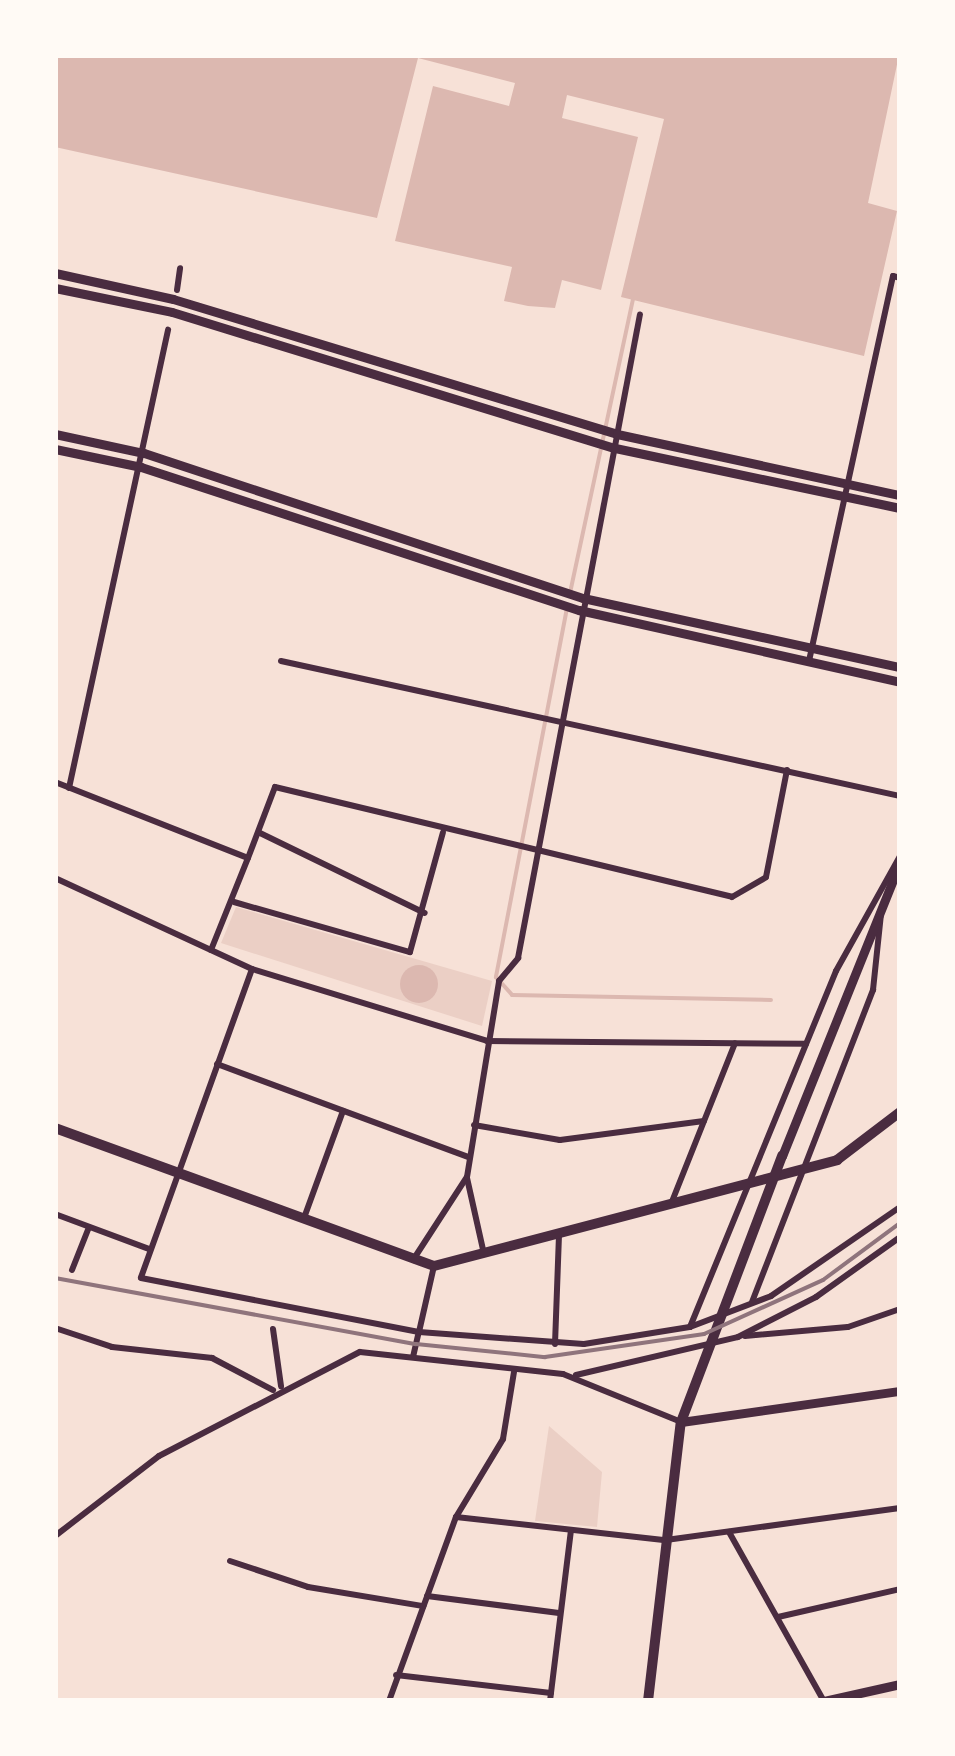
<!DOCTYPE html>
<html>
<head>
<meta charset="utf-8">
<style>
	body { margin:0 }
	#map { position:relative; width:955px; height:1756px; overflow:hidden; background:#f7e1d7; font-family:Spectral,serif }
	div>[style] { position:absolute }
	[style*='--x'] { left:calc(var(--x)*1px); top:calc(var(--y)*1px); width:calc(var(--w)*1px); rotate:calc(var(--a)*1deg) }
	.green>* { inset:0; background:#ebcfc5 }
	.water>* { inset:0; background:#dcb8b0 }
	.round { border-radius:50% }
	.stream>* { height:4px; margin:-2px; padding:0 2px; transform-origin:2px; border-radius:2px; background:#dcb8b0 }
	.minor>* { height:6px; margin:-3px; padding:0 3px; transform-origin:3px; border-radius:3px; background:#4a2c40 }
	.tertiary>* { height:9px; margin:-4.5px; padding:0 4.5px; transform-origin:4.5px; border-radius:4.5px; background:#4a2c40 }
	.primary>* { height:10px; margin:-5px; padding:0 5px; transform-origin:5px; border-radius:5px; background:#4a2c40 }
	.rail>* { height:4px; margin:-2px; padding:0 2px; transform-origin:2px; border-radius:2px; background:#8f747c }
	span { translate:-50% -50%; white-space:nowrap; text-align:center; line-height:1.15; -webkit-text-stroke:10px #fffaf5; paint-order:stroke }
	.frame { position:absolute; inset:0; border:58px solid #fffaf5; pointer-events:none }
</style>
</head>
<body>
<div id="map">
	<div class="green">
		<i style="clip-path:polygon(236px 907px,492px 981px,482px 1026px,221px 943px)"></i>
		<i style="clip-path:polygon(549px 1426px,602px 1472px,597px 1527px,535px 1521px)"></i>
	</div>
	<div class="water">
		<i style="clip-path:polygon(55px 55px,899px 55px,868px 203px,897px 211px,864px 356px,621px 297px,664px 119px,567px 95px,562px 118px,638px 137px,601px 290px,562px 280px,555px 308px,528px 306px,504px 301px,512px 267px,395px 241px,433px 86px,509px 106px,515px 83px,418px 58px,377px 218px,55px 147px)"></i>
		<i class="round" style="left:400px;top:965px;width:38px;height:38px"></i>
	</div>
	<div class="stream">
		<i style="--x:570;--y:593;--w:300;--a:-77.9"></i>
		<i style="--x:567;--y:608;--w:376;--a:100.9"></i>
		<i style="--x:496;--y:977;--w:24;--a:48"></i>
		<i style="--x:512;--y:995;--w:259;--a:1.1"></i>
	</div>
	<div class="minor">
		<i style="--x:177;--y:290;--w:22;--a:-82"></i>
		<i style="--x:281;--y:661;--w:634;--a:12.3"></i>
		<i style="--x:809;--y:661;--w:394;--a:-77.7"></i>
		<i style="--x:893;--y:276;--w:7;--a:16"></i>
		<i style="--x:55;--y:782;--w:207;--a:21.5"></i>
		<i style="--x:248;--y:858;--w:76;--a:-69.2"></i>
		<i style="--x:275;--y:787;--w:470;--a:13.5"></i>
		<i style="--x:732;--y:897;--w:39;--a:-30"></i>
		<i style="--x:766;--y:877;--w:109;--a:-78.9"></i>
		<i style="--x:69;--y:788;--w:469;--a:-77.8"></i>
		<i style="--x:260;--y:833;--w:183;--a:25.9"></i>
		<i style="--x:55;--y:878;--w:217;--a:24.8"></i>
		<i style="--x:252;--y:969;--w:246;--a:17"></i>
		<i style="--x:487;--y:1041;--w:319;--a:0.5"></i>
		<i style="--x:234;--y:902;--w:183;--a:15.9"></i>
		<i style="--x:410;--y:952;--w:124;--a:-74.6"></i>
		<i style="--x:211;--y:950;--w:99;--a:-68.1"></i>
		<i style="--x:252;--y:969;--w:328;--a:109.8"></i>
		<i style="--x:141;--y:1278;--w:283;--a:11"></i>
		<i style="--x:419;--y:1332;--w:68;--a:-77.2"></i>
		<i style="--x:217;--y:1064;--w:269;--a:20.3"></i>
		<i style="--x:474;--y:1125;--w:87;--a:9.9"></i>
		<i style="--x:560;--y:1140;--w:145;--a:-7.5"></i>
		<i style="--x:467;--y:1178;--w:78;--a:77.4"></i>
		<i style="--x:671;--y:1204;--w:173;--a:-68.3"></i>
		<i style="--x:55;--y:1214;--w:100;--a:20.4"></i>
		<i style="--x:304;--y:1218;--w:114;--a:-70"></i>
		<i style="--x:413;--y:1260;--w:99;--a:-57"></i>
		<i style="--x:467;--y:1177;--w:199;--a:-80.7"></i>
		<i style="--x:499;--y:981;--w:30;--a:-50"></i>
		<i style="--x:518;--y:958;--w:655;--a:-79.27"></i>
		<i style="--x:72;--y:1270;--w:46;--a:-68.4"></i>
		<i style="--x:752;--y:1302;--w:335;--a:-68.8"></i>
		<i style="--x:873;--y:990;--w:76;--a:-84"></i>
		<i style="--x:690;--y:1327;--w:385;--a:-67.7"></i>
		<i style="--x:836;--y:971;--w:132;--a:-60.9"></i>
		<i style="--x:55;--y:1328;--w:60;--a:18.4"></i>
		<i style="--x:112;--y:1347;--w:101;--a:6.3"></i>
		<i style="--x:212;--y:1358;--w:69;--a:27.7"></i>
		<i style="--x:273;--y:1329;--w:58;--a:82"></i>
		<i style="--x:745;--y:1336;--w:103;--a:-5"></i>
		<i style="--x:848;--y:1327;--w:55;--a:-19.1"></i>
		<i style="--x:555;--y:1344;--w:109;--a:-87.9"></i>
		<i style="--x:413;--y:1357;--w:26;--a:-77"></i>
		<i style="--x:419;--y:1332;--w:165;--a:4.2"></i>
		<i style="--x:584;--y:1344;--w:107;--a:-9.1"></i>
		<i style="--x:690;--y:1327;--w:87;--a:-20.9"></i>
		<i style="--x:771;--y:1296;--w:157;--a:-34.6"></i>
		<i style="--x:576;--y:1375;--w:166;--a:-13.2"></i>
		<i style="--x:738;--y:1337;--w:88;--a:-27.1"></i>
		<i style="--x:816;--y:1297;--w:103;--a:-35.5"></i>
		<i style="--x:456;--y:1517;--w:211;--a:6.3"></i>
		<i style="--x:666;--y:1540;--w:236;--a:-7.8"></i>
		<i style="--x:729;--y:1532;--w:194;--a:60.7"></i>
		<i style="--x:55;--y:1536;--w:131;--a:-37.6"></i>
		<i style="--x:159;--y:1456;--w:226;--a:-27.4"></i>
		<i style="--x:360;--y:1352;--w:204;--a:6.2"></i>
		<i style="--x:563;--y:1374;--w:127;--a:22.1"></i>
		<i style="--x:230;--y:1561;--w:82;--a:18.4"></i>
		<i style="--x:308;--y:1587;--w:117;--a:9.4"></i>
		<i style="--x:427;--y:1596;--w:133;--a:7.3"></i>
		<i style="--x:778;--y:1617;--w:125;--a:-12.9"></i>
		<i style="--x:396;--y:1675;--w:156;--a:6.6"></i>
		<i style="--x:389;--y:1701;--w:196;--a:-70"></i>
		<i style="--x:456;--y:1517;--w:91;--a:-58.9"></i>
		<i style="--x:503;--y:1439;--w:68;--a:-80.7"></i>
		<i style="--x:550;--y:1701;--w:172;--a:-83"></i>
	</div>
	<div class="tertiary">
		<i style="--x:55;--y:273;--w:121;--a:12.4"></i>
		<i style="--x:173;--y:299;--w:464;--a:16.9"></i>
		<i style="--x:617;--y:434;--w:289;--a:12.2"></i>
		<i style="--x:55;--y:288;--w:119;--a:11.6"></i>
		<i style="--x:172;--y:312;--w:463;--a:17.1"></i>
		<i style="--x:615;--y:448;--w:291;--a:11.9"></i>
		<i style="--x:55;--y:434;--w:91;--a:12.1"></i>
		<i style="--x:144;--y:453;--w:462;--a:18.3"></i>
		<i style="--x:583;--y:598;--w:324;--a:12.3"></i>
		<i style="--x:55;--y:449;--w:88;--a:11.8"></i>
		<i style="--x:141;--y:467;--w:461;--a:18.1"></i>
		<i style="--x:579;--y:610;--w:329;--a:12.6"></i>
		<i style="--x:782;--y:1156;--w:316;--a:-68.1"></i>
		<i style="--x:681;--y:1422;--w:221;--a:-8.1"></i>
		<i style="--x:824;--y:1701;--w:78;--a:-12.6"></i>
	</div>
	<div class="primary">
		<i style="--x:55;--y:1128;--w:403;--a:20"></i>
		<i style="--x:434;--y:1266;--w:417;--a:-14.7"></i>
		<i style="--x:837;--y:1160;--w:79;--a:-37.3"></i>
		<i style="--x:648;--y:1701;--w:281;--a:-83.3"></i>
		<i style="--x:681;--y:1422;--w:285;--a:-69.2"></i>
	</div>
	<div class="rail">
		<i style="--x:55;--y:1278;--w:367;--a:10.4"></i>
		<i style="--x:416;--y:1344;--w:130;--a:5.8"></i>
		<i style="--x:545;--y:1357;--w:161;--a:-8.2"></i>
		<i style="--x:704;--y:1334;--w:131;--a:-24.4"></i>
		<i style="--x:823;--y:1280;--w:96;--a:-36.5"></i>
	</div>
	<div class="frame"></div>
</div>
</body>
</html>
